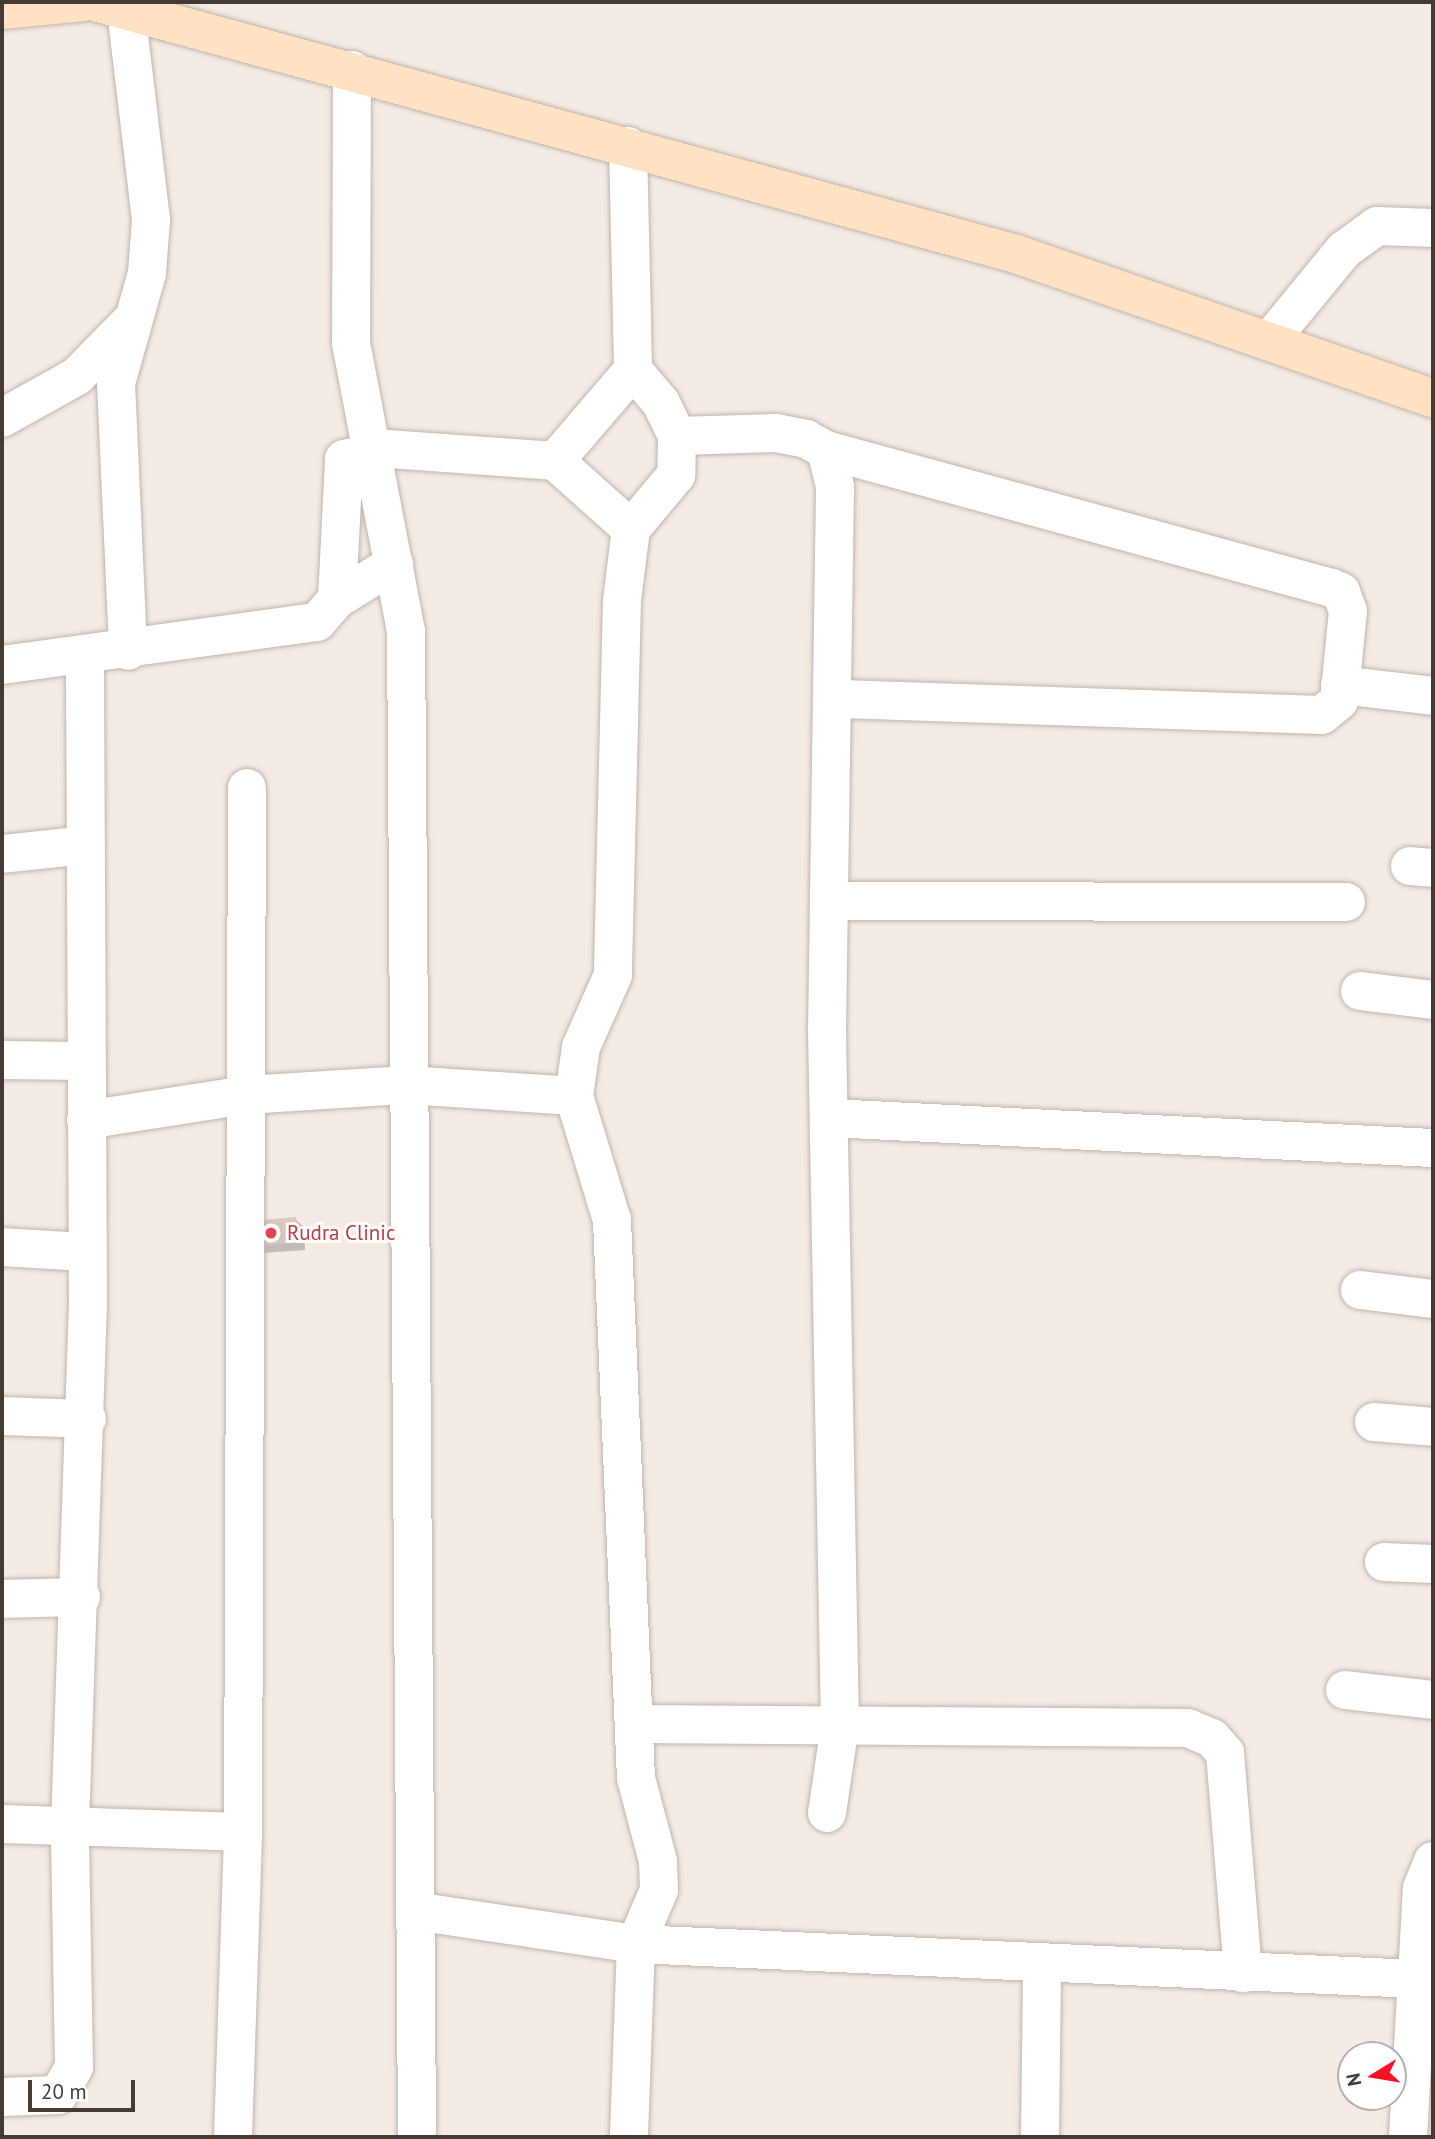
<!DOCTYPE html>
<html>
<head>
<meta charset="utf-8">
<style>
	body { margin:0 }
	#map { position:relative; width:1435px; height:2139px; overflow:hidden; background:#f3ebe4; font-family:"PT Sans",sans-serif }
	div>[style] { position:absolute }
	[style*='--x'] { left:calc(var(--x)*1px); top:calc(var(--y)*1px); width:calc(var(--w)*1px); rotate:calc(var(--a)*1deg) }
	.shadow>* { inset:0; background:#0003 }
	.building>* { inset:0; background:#d9c6bc; transform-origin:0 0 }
	.roads { filter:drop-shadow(0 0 2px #c2b3a9) drop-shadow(0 0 2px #c2b3a9) }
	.street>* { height:38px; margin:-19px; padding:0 19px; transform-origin:19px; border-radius:19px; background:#fff }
	.secondary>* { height:38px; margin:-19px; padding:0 19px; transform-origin:19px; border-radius:19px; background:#ffe2c3 }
	.dots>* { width:19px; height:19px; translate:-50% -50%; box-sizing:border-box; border:4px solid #fff; border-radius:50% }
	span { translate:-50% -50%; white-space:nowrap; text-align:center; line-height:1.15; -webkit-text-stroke:6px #fff; paint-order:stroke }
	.health-label { font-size:21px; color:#be3a42 }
	.left { translate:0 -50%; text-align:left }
	.frame { position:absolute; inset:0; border:4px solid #463a34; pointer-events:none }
	.north { position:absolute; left:1337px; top:2041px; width:70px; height:70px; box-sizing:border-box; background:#fff; border:2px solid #b5b0ae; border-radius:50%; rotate:259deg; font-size:19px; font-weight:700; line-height:28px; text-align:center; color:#463a34 }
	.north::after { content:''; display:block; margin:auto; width:24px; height:32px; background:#ff1027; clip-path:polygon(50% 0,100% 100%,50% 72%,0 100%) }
	.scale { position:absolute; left:28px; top:2080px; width:107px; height:32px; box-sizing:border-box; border:4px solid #463a34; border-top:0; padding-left:9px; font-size:21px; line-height:24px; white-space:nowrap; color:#463a34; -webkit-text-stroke:5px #fff; paint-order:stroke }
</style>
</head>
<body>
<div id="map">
	<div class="shadow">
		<i style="clip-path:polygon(295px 1219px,304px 1227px,305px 1250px,264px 1253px,255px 1245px)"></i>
	</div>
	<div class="building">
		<i style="left:296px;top:1217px;width:25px;height:44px;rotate:85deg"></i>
	</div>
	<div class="roads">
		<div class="street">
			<i style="--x:126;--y:10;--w:211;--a:83.2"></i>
			<i style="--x:151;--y:220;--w:53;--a:94.3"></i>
			<i style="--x:147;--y:273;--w:114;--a:105.7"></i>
			<i style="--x:116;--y:383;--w:268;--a:87.4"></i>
			<i style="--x:352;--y:70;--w:273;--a:90.2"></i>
			<i style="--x:351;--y:343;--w:293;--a:79.2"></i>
			<i style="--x:406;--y:631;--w:1506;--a:89.58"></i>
			<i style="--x:628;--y:146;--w:224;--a:88.7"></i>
			<i style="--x:633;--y:370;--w:43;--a:49.7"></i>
			<i style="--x:661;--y:403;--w:37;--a:64"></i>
			<i style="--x:677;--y:436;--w:39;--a:91"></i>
			<i style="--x:676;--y:475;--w:70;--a:129.8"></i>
			<i style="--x:631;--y:529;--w:72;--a:97.2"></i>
			<i style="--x:622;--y:600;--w:375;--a:91.4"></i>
			<i style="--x:613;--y:975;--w:79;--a:114"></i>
			<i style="--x:581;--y:1047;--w:49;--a:98.1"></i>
			<i style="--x:574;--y:1096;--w:130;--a:73"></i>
			<i style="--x:612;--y:1220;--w:559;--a:87.54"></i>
			<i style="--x:636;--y:1778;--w:86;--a:75.2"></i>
			<i style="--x:658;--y:1861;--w:29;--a:88"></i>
			<i style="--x:659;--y:1890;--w:59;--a:113.1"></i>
			<i style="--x:636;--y:1944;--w:193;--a:92.1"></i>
			<i style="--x:1270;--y:340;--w:117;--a:-50.6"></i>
			<i style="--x:1344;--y:250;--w:41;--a:-36"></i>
			<i style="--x:1377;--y:226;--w:56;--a:2"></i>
			<i style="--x:2;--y:418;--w:86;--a:-29.2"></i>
			<i style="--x:77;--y:376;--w:76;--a:-45.5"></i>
			<i style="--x:677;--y:436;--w:99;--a:-1.7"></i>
			<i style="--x:776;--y:433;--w:31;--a:11"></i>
			<i style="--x:806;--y:439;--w:23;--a:29"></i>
			<i style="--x:826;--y:450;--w:38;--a:76"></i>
			<i style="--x:835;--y:487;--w:543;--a:90.84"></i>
			<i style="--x:827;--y:1030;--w:695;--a:88.93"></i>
			<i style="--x:840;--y:1725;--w:89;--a:98.4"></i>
			<i style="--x:826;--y:450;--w:524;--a:15.26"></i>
			<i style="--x:1332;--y:588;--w:10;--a:24"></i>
			<i style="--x:1341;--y:592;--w:20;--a:70"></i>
			<i style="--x:1348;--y:611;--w:90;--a:95.7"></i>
			<i style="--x:1339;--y:701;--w:22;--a:141"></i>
			<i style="--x:1322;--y:715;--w:489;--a:-178.1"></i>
			<i style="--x:555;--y:461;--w:120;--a:-49.4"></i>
			<i style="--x:337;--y:599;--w:140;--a:-87.1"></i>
			<i style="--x:344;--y:459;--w:45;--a:-12.8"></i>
			<i style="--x:388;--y:449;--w:167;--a:4.1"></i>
			<i style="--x:555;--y:461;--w:102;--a:41.8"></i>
			<i style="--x:2;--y:665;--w:318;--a:-7.8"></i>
			<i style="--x:317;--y:622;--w:30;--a:-49"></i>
			<i style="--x:337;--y:599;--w:67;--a:-31.6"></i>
			<i style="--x:1340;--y:685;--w:94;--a:6.7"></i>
			<i style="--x:2;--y:854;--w:84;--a:-6.1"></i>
			<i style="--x:1410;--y:866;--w:23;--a:5"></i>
			<i style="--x:829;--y:901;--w:517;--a:0.11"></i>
			<i style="--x:1360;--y:991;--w:74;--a:7"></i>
			<i style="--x:2;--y:1060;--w:84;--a:0.7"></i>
			<i style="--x:830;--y:1118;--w:604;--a:2.85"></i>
			<i style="--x:86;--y:1120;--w:162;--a:-8.9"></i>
			<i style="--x:246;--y:1095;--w:161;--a:-3.6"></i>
			<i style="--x:407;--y:1085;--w:167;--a:3.8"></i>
			<i style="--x:2;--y:1247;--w:85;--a:3.4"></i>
			<i style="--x:1360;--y:1290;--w:74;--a:7"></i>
			<i style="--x:2;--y:1416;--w:85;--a:2"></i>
			<i style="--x:1374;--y:1422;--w:59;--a:4.8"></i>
			<i style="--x:1384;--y:1562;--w:49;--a:2.3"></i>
			<i style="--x:2;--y:1599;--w:79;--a:-1.5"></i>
			<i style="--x:1345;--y:1690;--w:89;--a:6.5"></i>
			<i style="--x:634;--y:1724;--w:554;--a:0.41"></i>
			<i style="--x:1188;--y:1728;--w:26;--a:23"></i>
			<i style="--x:1212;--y:1738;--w:20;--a:49"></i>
			<i style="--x:1225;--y:1753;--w:221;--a:85.3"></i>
			<i style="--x:2;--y:1824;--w:241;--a:1.9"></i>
			<i style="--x:415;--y:1911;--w:223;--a:8.5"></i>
			<i style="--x:636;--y:1944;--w:780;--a:2.57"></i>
			<i style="--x:2;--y:2097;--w:56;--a:-2"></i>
			<i style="--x:58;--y:2095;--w:32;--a:-60"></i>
			<i style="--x:74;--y:2067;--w:241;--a:-91"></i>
			<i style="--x:70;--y:1826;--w:523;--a:-88.03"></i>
			<i style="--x:88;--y:1303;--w:648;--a:-90.27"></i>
			<i style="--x:233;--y:2137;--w:305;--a:-88.1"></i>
			<i style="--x:243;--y:1832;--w:1044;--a:-89.78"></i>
			<i style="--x:1040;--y:2137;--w:174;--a:-89.3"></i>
			<i style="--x:1408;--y:2137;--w:249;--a:-86.8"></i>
			<i style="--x:1422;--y:1888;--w:29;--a:-68"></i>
		</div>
		<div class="secondary">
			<i style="--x:95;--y:2;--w:955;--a:15.3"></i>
			<i style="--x:1016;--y:254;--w:441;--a:19.1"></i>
			<i style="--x:2;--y:10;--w:81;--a:-5.6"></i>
		</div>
	</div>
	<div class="dots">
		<i style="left:271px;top:1233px;background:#e0444e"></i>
	</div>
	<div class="health-label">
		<span class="left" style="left:287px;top:1233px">Rudra Clinic</span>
	</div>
	<div class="frame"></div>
	<div class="north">N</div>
	<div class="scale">20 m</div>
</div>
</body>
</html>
